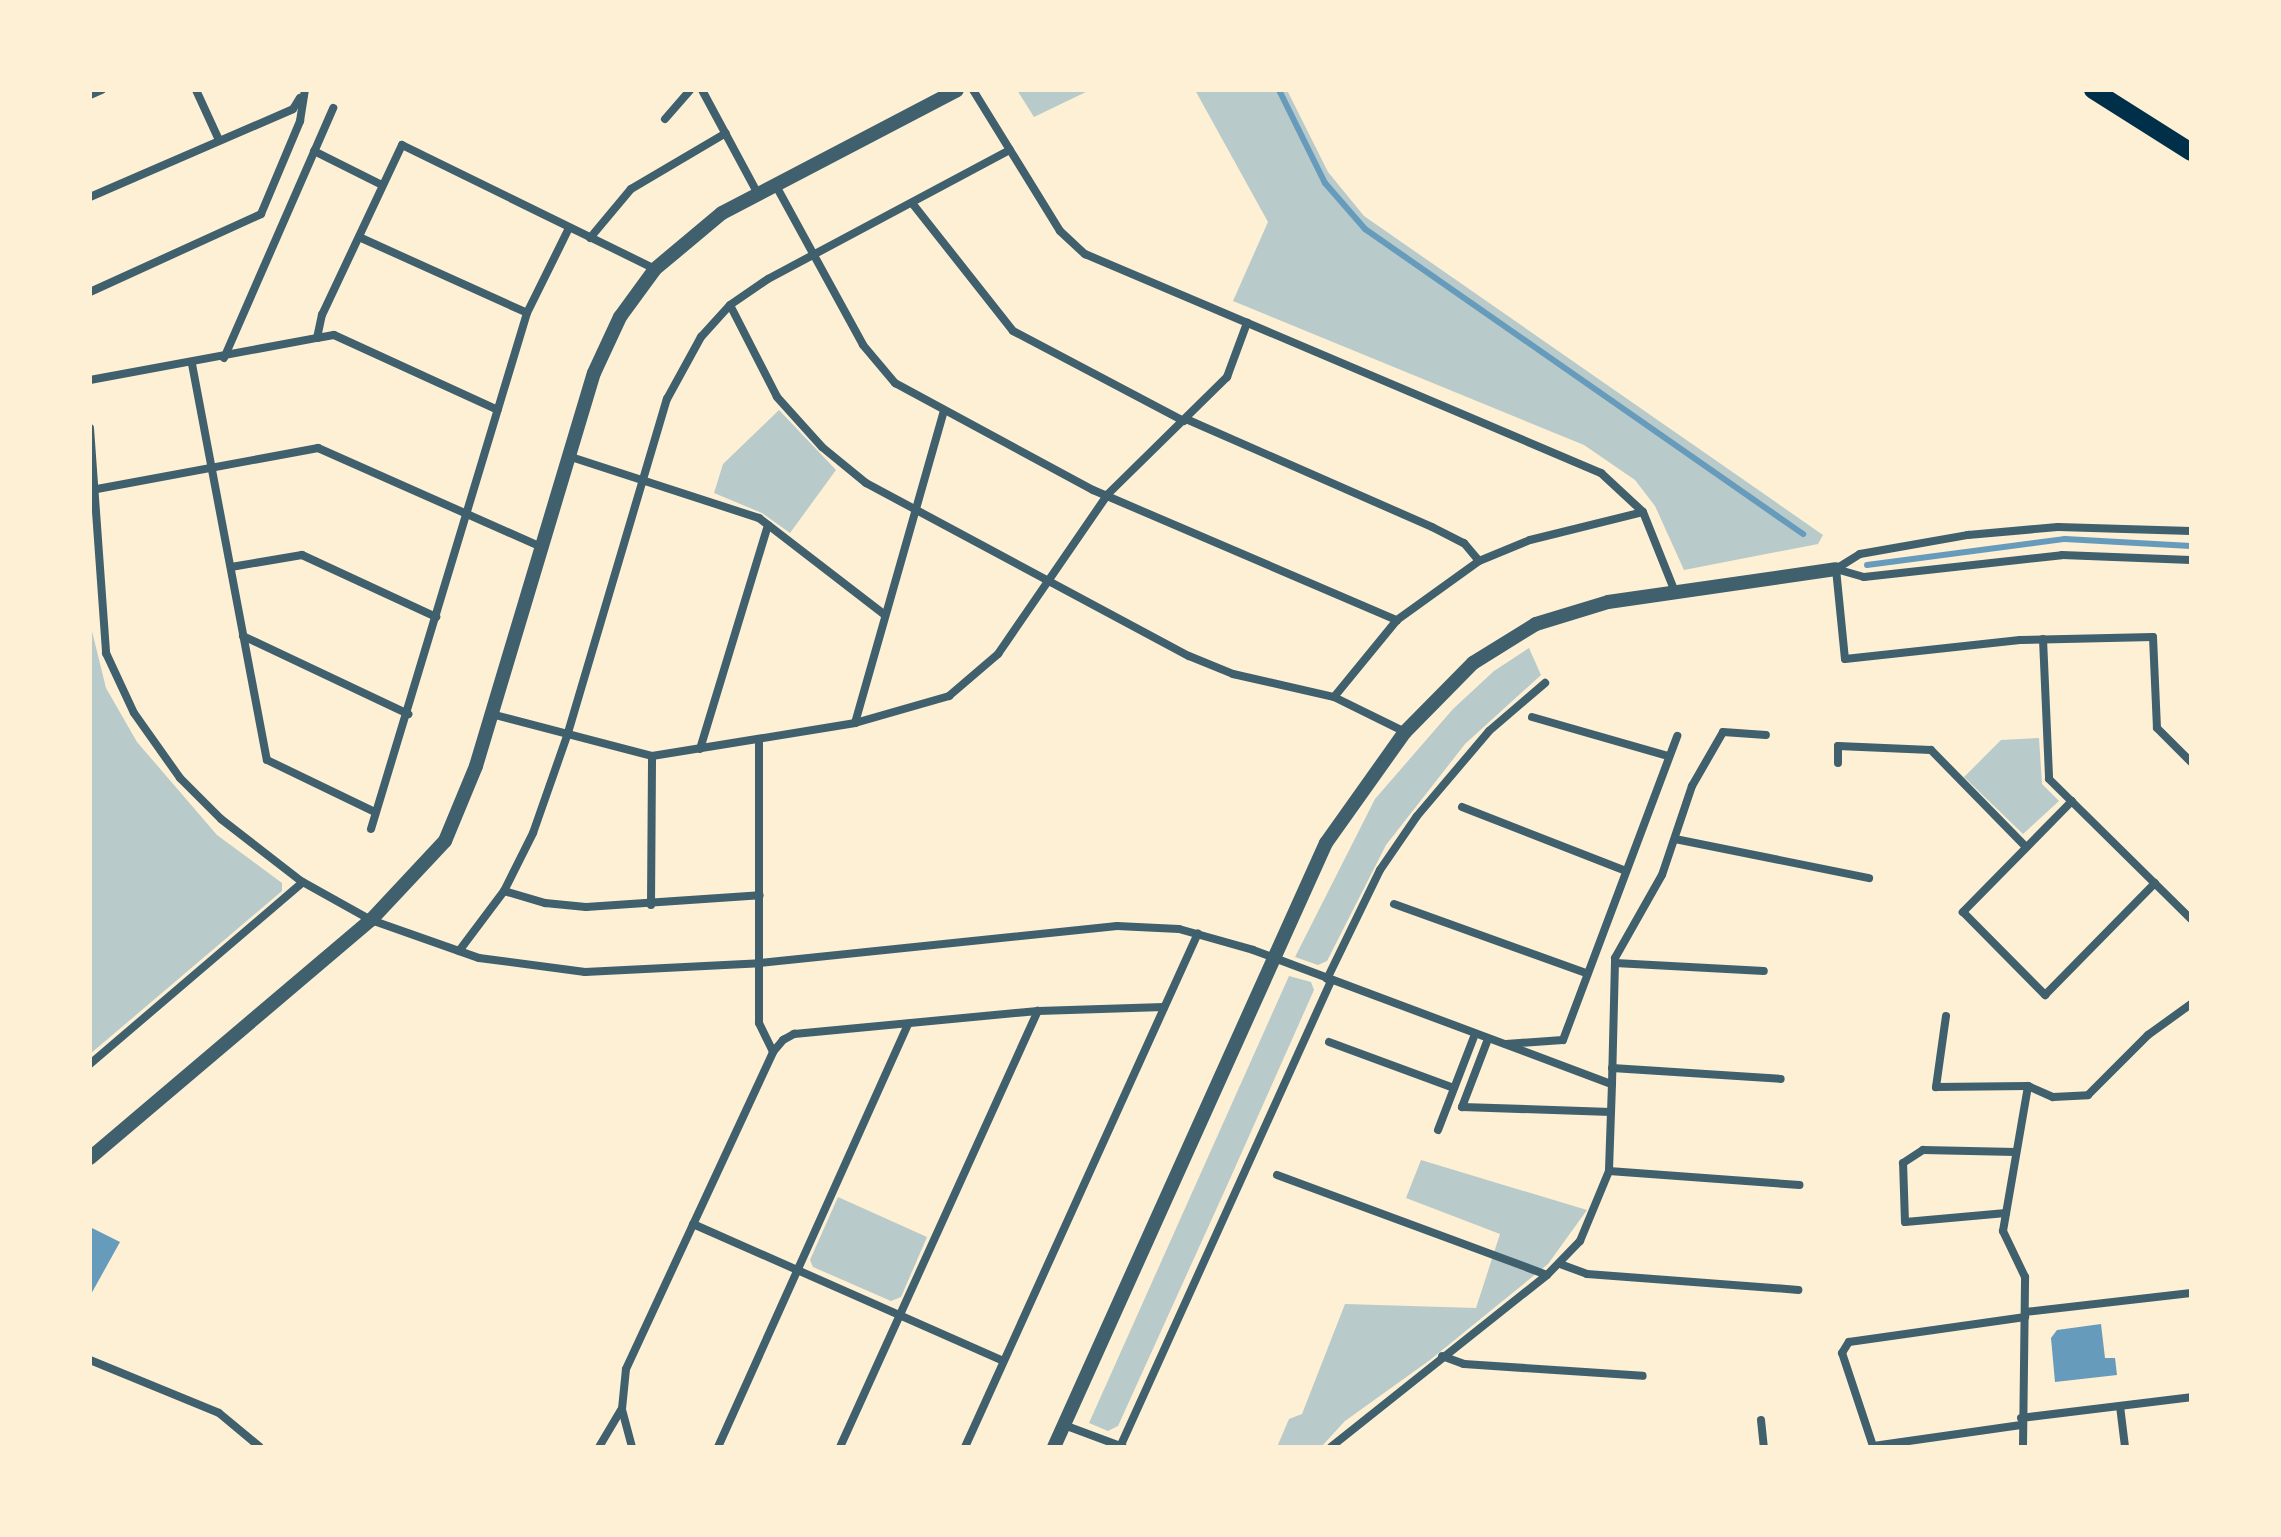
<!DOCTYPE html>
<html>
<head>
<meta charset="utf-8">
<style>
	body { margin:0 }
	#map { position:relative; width:2281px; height:1537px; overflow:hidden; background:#fdf0d5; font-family:"Source Sans 3",sans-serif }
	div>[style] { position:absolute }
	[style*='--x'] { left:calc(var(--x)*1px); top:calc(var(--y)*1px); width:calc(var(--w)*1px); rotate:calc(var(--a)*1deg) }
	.green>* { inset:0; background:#b9caca }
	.water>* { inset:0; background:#669bbc }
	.stream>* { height:6px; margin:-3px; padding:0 3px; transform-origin:3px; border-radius:3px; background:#669bbc }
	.minor>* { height:8px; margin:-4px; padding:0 4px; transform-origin:4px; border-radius:4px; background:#3f606c }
	.tertiary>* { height:14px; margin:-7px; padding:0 7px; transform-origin:7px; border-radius:7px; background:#3f606c }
	.trunk>* { height:18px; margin:-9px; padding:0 9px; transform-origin:9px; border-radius:9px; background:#003049 }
	span { translate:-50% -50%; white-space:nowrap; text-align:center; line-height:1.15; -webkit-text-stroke:8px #fdf0d5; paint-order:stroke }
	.frame { position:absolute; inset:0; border:92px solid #fdf0d5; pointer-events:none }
</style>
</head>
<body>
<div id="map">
	<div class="green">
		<i style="clip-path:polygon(1017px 90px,1090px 90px,1034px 117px)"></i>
		<i style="clip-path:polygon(1195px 90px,1287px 90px,1328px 172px,1364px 216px,1823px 535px,1818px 544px,1684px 570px,1655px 506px,1635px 480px,1584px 445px,1233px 301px,1268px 222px)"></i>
		<i style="clip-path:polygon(779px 410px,836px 470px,790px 533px,762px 513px,714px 493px,723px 464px)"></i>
		<i style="clip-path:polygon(90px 623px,106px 688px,137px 742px,217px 835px,282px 883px,282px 891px,90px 1054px)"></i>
		<i style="clip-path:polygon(1529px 648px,1541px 675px,1465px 744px,1386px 845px,1327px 961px,1318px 965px,1295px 957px,1375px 799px,1453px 709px,1494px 671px)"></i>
		<i style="clip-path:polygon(2039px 738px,2042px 784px,2059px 801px,2023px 834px,1964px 777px,2001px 740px)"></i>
		<i style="clip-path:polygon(1289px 976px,1311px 982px,1314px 990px,1225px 1190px,1118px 1426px,1108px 1431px,1089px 1423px)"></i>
		<i style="clip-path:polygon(1421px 1160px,1587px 1210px,1548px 1264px,1430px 1360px,1345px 1421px,1321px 1447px,1277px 1447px,1289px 1419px,1302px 1414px,1345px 1304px,1476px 1308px,1500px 1234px,1406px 1198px)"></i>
		<i style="clip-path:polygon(838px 1197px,927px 1237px,901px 1297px,891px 1301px,813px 1267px,810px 1260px)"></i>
	</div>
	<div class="water">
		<i style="clip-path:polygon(90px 1227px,120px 1242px,90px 1296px)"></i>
		<i style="clip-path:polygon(2101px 1324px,2105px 1358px,2115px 1358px,2117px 1375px,2055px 1382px,2051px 1338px,2057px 1330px)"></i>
	</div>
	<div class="stream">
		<i style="--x:1279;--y:90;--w:104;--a:63.7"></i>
		<i style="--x:1325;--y:183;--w:61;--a:49"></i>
		<i style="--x:1365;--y:229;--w:534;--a:34.85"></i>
		<i style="--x:1867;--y:565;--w:200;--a:-7.5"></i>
		<i style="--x:2065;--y:539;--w:126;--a:3.2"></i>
	</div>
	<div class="minor">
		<i style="--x:196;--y:90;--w:55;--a:65.3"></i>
		<i style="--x:702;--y:90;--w:118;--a:61.7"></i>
		<i style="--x:973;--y:90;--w:70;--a:58.3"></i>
		<i style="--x:90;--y:95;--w:13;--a:-23"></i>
		<i style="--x:665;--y:119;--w:38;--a:-49"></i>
		<i style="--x:314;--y:151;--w:76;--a:26.6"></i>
		<i style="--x:775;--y:184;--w:183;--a:61.3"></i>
		<i style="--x:863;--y:345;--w:50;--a:49.9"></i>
		<i style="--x:895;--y:383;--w:225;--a:28.4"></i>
		<i style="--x:1093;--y:490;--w:331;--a:23.2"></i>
		<i style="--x:90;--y:197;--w:221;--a:-23.4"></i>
		<i style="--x:293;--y:109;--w:13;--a:-58"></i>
		<i style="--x:912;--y:203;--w:163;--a:51.7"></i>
		<i style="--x:1013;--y:331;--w:193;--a:27.8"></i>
		<i style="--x:359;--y:237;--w:184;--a:24.3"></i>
		<i style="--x:590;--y:238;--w:64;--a:-50.1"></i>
		<i style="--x:631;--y:189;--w:110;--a:-30.5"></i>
		<i style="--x:90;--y:292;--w:188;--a:-24.5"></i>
		<i style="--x:261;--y:214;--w:101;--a:-67.2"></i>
		<i style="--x:300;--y:121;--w:31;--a:-81"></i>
		<i style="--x:730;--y:305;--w:103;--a:62.9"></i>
		<i style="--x:777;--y:397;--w:67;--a:48"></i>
		<i style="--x:822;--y:447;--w:57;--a:39.3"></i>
		<i style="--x:866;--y:483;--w:366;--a:28.2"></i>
		<i style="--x:1189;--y:656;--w:48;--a:22.2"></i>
		<i style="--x:1233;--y:674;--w:104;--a:12.8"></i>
		<i style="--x:1334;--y:697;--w:79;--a:26.2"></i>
		<i style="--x:317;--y:338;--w:17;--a:-10"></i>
		<i style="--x:334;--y:335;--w:180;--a:24.6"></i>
		<i style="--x:224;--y:358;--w:273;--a:-66.4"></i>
		<i style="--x:192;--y:364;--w:403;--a:79.3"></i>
		<i style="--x:267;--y:760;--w:120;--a:25.7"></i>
		<i style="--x:90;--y:380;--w:231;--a:-10.5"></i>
		<i style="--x:317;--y:338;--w:24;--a:-78"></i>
		<i style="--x:322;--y:315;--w:188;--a:-64.8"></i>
		<i style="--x:402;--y:145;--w:282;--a:26.1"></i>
		<i style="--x:1186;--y:419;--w:269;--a:23.7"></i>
		<i style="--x:1432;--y:527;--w:36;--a:27"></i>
		<i style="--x:1464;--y:543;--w:23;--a:50"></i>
		<i style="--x:90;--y:428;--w:226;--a:85.9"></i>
		<i style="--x:106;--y:653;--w:66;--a:65"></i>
		<i style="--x:134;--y:713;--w:80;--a:54.7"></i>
		<i style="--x:180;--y:778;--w:58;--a:45"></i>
		<i style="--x:221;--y:819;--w:101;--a:37.8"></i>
		<i style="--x:301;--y:881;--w:80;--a:29.1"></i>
		<i style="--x:371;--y:920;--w:114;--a:19.4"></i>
		<i style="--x:479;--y:958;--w:107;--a:7.5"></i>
		<i style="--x:585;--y:972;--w:175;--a:-2.9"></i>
		<i style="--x:760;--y:963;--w:359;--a:-5.9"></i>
		<i style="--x:1117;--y:926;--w:62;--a:2.8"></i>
		<i style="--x:1179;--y:929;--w:77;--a:15.8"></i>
		<i style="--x:1253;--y:950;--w:383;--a:20.5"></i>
		<i style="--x:1612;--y:1084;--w:87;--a:92"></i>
		<i style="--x:1609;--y:1171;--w:76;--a:112.5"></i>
		<i style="--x:1580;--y:1241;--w:47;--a:134.1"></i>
		<i style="--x:1547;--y:1275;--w:276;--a:141.5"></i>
		<i style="--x:568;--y:456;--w:201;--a:18"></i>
		<i style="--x:759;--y:518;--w:159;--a:37.6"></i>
		<i style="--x:97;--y:489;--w:225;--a:-10.5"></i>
		<i style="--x:318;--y:448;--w:244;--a:23.9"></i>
		<i style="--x:231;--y:567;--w:72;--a:-9.6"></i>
		<i style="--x:302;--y:555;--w:148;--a:24.8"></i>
		<i style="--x:1836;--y:569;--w:90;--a:84.3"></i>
		<i style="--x:1845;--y:659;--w:176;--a:-6.2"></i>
		<i style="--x:2020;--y:640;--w:133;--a:-1.3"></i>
		<i style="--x:2153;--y:637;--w:91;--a:87.5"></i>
		<i style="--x:2157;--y:728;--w:48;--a:45"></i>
		<i style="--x:1836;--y:569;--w:28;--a:-32"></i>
		<i style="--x:1860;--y:554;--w:110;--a:-10"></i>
		<i style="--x:1968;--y:535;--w:90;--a:-5.1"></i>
		<i style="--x:2058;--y:527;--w:133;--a:1.7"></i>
		<i style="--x:1836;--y:569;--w:29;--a:16"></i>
		<i style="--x:1864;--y:577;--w:199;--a:-6.3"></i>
		<i style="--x:2062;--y:555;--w:129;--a:2.2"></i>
		<i style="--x:243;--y:636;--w:183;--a:25.3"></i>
		<i style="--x:2043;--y:639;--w:140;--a:87.5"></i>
		<i style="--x:2049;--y:779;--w:199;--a:44.6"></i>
		<i style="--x:1334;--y:697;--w:99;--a:-50.7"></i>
		<i style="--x:1397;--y:620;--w:101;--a:-35.7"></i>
		<i style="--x:1479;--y:561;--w:55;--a:-22.4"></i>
		<i style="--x:1530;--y:540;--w:116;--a:-13.9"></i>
		<i style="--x:491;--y:714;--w:166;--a:14.6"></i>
		<i style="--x:652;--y:756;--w:206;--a:-9.2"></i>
		<i style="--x:855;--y:723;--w:98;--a:-16"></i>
		<i style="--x:949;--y:696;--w:65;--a:-40.6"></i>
		<i style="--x:998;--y:654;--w:194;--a:-55.5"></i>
		<i style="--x:1108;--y:494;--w:167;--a:-44.5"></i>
		<i style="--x:1227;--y:377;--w:58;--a:-69.7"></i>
		<i style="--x:1532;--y:717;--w:141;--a:16"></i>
		<i style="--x:855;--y:723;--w:324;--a:-74.1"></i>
		<i style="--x:759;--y:739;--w:284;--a:90"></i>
		<i style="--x:759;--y:1023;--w:32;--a:64"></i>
		<i style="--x:700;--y:749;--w:234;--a:-73.1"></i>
		<i style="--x:1838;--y:763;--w:17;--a:-90"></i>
		<i style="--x:1838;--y:746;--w:93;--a:2.5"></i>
		<i style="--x:1931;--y:750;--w:136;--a:45.6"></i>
		<i style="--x:2072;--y:801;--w:156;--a:134.5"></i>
		<i style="--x:1963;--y:912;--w:117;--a:45.3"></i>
		<i style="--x:2045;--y:995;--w:157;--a:-45.5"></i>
		<i style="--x:1462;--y:807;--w:176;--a:21.3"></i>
		<i style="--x:371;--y:829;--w:539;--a:-73.18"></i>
		<i style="--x:527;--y:313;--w:95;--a:-63.7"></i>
		<i style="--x:1675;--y:839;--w:198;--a:11.4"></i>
		<i style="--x:504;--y:891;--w:43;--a:16.3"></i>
		<i style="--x:545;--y:903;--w:41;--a:5.6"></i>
		<i style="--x:586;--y:907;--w:174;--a:-3.9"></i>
		<i style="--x:1394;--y:904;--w:204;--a:19.8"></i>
		<i style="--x:651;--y:905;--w:149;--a:-89.6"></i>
		<i style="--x:459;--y:951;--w:75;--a:-53.1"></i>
		<i style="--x:504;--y:891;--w:65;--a:-63.4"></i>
		<i style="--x:533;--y:833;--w:103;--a:-70.7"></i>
		<i style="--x:567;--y:736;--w:352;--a:-73.5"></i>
		<i style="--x:667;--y:399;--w:71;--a:-61.3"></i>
		<i style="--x:701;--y:337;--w:43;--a:-47.8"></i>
		<i style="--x:730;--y:305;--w:46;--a:-34.4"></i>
		<i style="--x:768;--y:279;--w:274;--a:-28.1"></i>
		<i style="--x:1010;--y:150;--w:95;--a:58.3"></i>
		<i style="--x:1060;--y:231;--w:34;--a:43"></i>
		<i style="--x:1085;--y:254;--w:561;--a:23"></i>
		<i style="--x:1601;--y:473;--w:57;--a:42.9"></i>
		<i style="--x:1643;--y:512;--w:86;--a:68.2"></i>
		<i style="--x:1615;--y:963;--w:149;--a:3.1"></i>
		<i style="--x:1327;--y:979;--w:121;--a:-64.1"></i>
		<i style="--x:1380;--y:870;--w:65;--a:-55.6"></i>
		<i style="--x:1417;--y:816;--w:111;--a:-49.7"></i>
		<i style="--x:1489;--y:731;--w:74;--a:-40.6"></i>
		<i style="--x:1946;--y:1016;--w:72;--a:98"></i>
		<i style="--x:1936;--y:1087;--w:92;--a:-0.6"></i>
		<i style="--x:1488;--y:1039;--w:73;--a:110.9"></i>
		<i style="--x:1462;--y:1107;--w:149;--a:1.9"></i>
		<i style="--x:1329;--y:1042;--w:133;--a:20.2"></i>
		<i style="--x:1506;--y:1044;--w:57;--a:-4"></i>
		<i style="--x:1563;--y:1040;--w:325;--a:-69.4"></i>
		<i style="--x:90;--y:1064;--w:280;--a:-40.5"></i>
		<i style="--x:1612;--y:1068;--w:169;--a:3.7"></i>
		<i style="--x:1612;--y:1084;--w:126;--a:-88.6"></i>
		<i style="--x:1615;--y:958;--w:95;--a:-60.5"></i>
		<i style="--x:1662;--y:875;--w:94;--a:-71.4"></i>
		<i style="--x:1692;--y:786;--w:62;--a:-60.1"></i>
		<i style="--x:1723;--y:732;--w:43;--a:4"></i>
		<i style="--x:1438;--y:1130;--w:103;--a:-68.9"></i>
		<i style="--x:1609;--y:1171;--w:191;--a:4.2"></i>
		<i style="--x:1277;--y:1175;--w:288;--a:20.3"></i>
		<i style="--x:2006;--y:1213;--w:101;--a:174.9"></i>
		<i style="--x:1905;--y:1222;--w:59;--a:-91.9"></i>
		<i style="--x:1903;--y:1163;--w:24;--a:-33"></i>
		<i style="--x:1923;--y:1150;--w:93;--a:1.2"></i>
		<i style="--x:693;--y:1224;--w:339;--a:23.8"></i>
		<i style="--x:1560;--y:1264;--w:29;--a:20"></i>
		<i style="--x:1587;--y:1274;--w:212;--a:4.3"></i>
		<i style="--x:2025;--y:1312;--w:167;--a:-6.5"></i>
		<i style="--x:1442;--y:1356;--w:23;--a:20"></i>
		<i style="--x:1464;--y:1364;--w:179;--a:3.8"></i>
		<i style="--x:90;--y:1360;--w:139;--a:22.3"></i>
		<i style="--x:219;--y:1413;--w:53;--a:39.7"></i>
		<i style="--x:2120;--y:1406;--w:41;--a:83"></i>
		<i style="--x:2021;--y:1418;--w:171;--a:-7"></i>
		<i style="--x:1761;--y:1420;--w:27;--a:84"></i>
		<i style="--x:1064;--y:1425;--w:63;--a:20.4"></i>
		<i style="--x:2021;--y:1425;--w:149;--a:171.9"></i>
		<i style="--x:1873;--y:1446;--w:98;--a:-108.4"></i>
		<i style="--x:1842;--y:1353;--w:13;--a:-58"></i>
		<i style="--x:1849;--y:1342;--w:178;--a:-8.1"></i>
		<i style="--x:599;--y:1447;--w:43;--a:-59.3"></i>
		<i style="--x:632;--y:1447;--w:39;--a:-105"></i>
		<i style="--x:622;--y:1409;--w:40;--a:-84.3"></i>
		<i style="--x:626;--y:1369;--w:349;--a:-65.1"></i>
		<i style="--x:773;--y:1052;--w:16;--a:-50"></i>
		<i style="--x:783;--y:1040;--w:13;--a:-29"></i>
		<i style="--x:794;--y:1034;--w:245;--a:-5.4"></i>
		<i style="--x:1038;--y:1011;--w:126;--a:-1.8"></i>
		<i style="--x:718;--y:1447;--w:464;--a:-65.8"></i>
		<i style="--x:840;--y:1447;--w:479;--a:-65.6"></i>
		<i style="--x:965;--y:1447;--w:564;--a:-65.61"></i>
		<i style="--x:1120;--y:1447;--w:512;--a:-65.64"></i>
		<i style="--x:2023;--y:1447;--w:170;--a:-89.3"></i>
		<i style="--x:2025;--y:1277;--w:51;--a:-115.6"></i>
		<i style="--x:2003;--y:1231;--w:147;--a:-80.2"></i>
		<i style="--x:2028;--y:1086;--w:27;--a:24"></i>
		<i style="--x:2053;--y:1097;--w:35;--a:-3"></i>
		<i style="--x:2088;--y:1095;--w:85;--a:-45"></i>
		<i style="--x:2148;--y:1035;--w:53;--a:-35.8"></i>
	</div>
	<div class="tertiary">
		<i style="--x:90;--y:1158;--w:368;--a:-40.3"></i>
		<i style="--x:371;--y:920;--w:108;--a:-46.9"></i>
		<i style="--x:445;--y:841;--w:81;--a:-67.5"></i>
		<i style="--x:476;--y:766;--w:410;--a:-73.3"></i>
		<i style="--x:594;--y:373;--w:62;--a:-65.1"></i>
		<i style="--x:620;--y:317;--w:59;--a:-53.9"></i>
		<i style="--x:655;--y:269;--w:87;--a:-39.9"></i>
		<i style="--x:722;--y:213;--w:265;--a:-27.6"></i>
		<i style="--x:1054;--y:1447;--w:662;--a:-65.76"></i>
		<i style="--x:1326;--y:843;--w:136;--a:-54.6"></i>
		<i style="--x:1405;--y:732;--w:97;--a:-45.4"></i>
		<i style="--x:1473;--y:663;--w:74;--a:-31.8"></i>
		<i style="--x:1536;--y:624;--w:75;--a:-17"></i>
		<i style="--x:1608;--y:602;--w:230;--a:-8.2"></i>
	</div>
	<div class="trunk">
		<i style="--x:2093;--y:90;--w:116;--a:32.3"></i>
	</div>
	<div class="frame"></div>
</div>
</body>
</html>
